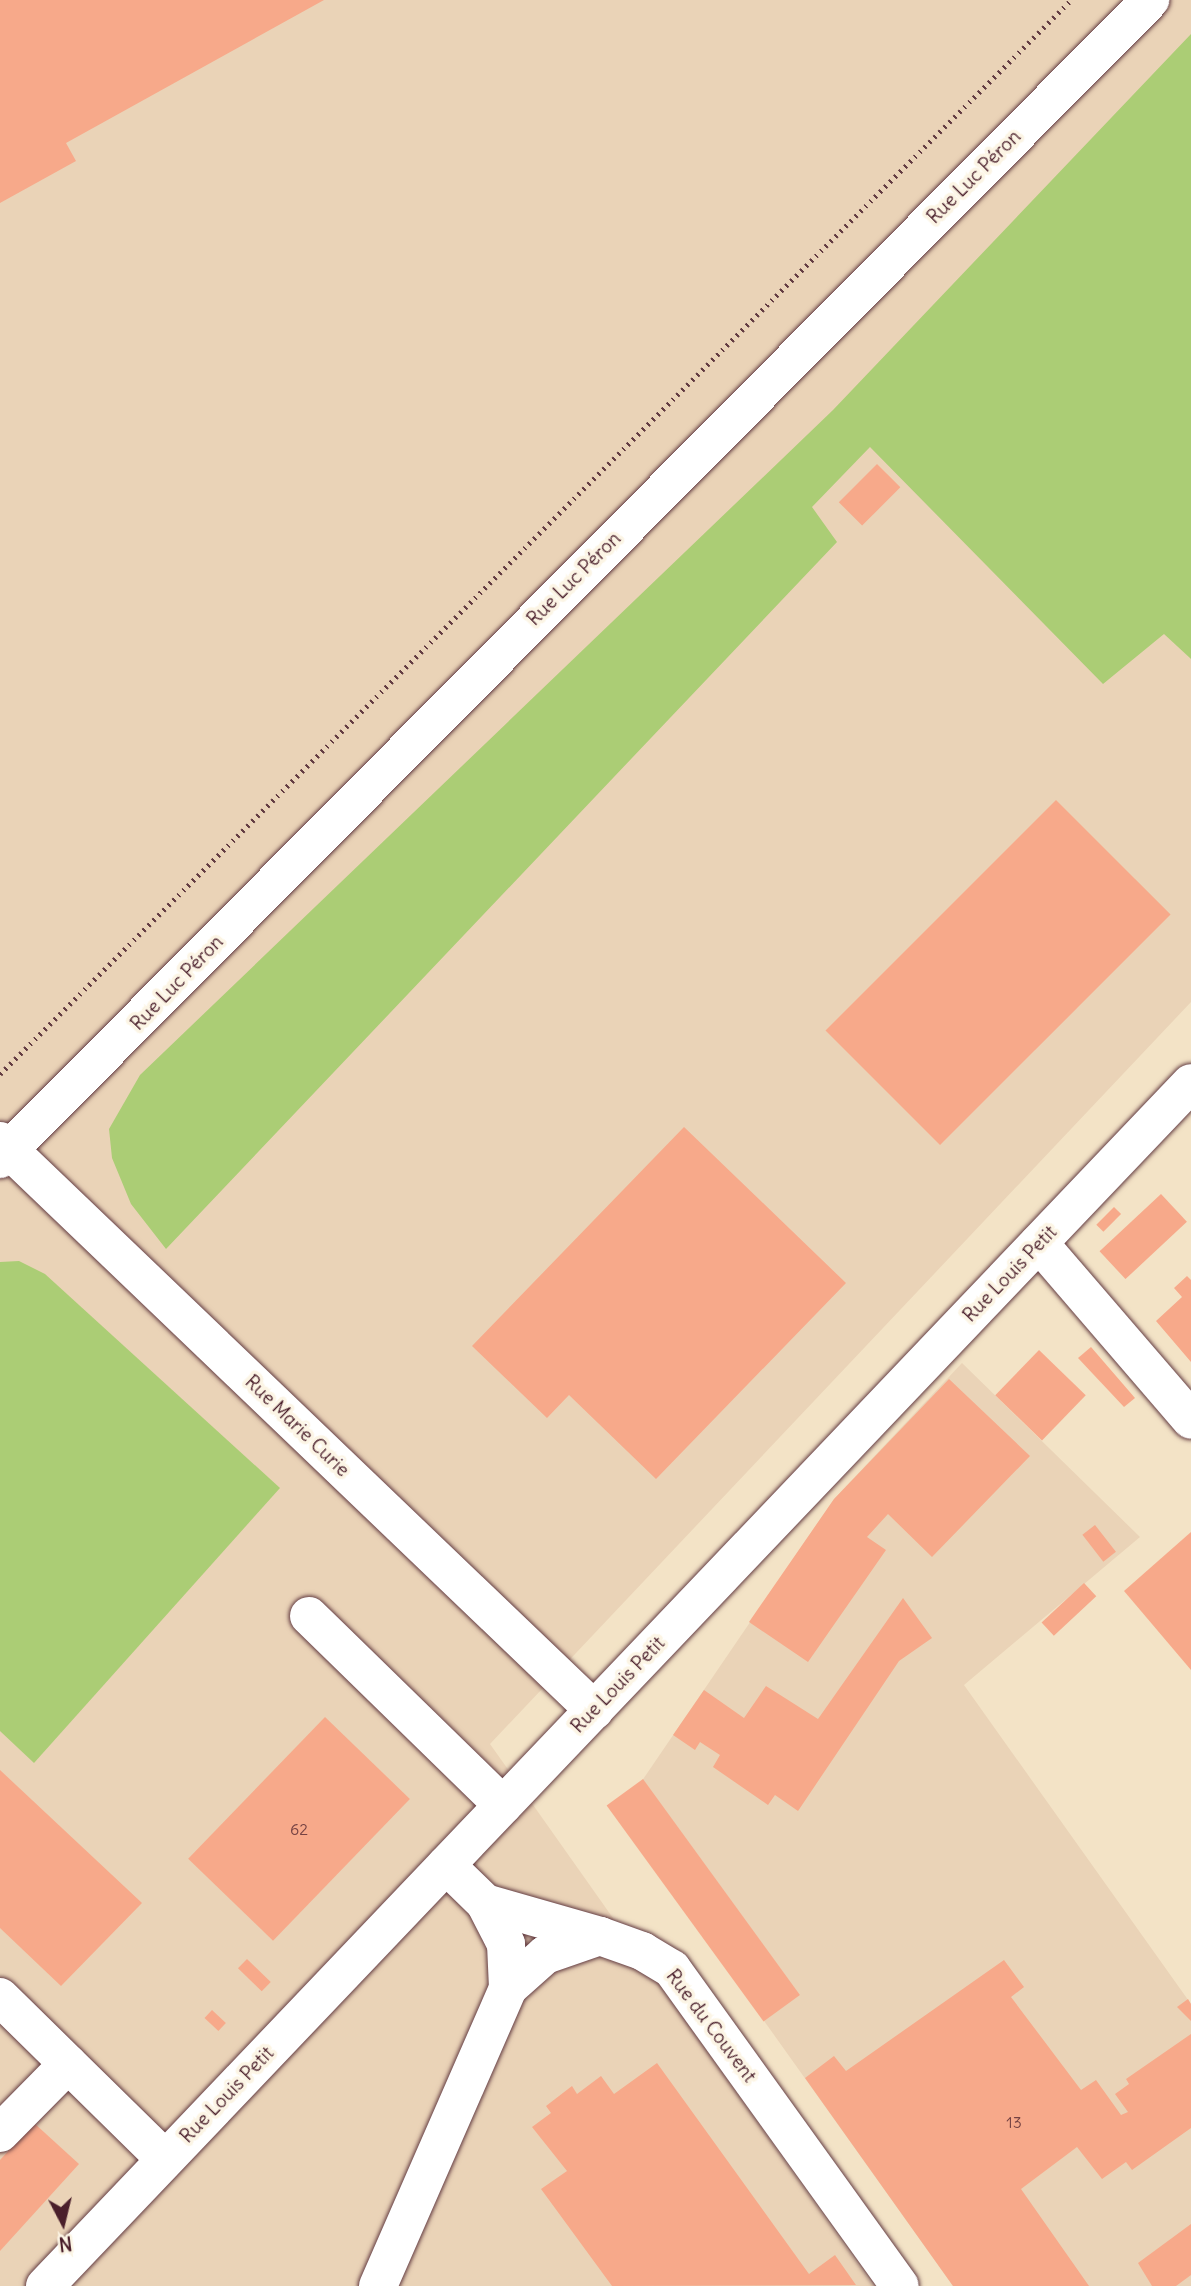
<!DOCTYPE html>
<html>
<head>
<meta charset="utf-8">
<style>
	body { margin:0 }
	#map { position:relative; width:1191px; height:2286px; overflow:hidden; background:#f3e3c6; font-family:Delius,sans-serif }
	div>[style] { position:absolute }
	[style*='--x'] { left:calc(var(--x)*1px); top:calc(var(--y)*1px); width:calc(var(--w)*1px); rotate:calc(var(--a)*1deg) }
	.built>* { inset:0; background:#ead3b7 }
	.green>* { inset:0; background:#abcd75 }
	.building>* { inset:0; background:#f7a98a; transform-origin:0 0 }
	.path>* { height:4.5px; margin-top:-2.25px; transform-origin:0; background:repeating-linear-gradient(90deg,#633c42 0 2px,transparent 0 7px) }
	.roads { filter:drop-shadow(0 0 2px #633c42) drop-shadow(0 0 2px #633c42) }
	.minor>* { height:38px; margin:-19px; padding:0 19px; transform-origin:19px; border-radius:19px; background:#fff }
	span { translate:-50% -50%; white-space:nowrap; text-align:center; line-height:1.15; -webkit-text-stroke:7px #fcf5e5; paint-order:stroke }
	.number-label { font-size:16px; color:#754243 }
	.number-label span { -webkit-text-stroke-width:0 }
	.street-label { font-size:19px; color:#4a1f2b }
	.north { position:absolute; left:28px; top:2188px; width:70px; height:70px; -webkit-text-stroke:5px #fcf5e5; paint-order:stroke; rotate:173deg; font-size:19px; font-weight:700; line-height:28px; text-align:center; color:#4a1f2b }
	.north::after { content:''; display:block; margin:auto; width:24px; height:32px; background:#4a1f2b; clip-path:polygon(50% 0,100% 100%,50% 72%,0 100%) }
</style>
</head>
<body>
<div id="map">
	<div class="built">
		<i style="clip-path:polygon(0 0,1191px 0,1191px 608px,1165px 634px,1191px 659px,1191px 1002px,490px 1744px,873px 2286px,0 2286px)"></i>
		<i style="clip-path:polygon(962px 1363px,1140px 1537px,964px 1685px,1191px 2004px,1191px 2286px,953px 2286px,618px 1816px,834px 1499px)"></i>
	</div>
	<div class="green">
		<i style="clip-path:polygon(1191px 34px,1191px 659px,1164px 634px,1103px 684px,870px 447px,812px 507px,837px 542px,166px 1249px,131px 1204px,112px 1158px,109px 1129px,140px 1075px,833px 410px)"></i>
		<i style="clip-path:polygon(19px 1261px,45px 1274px,280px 1488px,34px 1763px,0 1731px,0 1262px)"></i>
	</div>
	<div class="building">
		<i style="clip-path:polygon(0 0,324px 0,66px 143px,76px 161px,0 203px)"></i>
		<i style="left:877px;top:464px;width:33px;height:54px;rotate:45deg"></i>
		<i style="left:1056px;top:800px;width:162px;height:326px;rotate:45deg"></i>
		<i style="clip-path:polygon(684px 1127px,846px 1283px,656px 1479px,569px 1395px,547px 1418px,472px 1346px)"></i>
		<i style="left:1161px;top:1194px;width:38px;height:84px;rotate:47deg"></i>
		<i style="left:1114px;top:1207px;width:10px;height:25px;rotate:45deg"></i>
		<i style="clip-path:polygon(1187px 1276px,1191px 1280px,1191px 1362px,1156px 1321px,1182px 1297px,1174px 1288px)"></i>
		<i style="clip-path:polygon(1091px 1347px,1135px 1398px,1124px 1407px,1078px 1358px)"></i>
		<i style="left:1039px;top:1350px;width:65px;height:63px;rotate:44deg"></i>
		<i style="clip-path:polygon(949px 1379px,1030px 1456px,932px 1557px,888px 1514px,867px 1537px,886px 1550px,808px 1662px,749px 1622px,834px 1499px)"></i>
		<i style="left:1095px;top:1525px;width:34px;height:16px;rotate:52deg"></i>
		<i style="clip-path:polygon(1191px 1532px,1191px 1670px,1124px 1591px)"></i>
		<i style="left:1084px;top:1583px;width:18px;height:58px;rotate:47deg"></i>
		<i style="clip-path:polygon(903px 1598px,932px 1638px,899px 1661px,798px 1811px,775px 1795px,768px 1805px,713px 1767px,720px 1755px,700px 1742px,695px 1750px,673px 1735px,704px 1690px,744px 1718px,766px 1686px,818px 1719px)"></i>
		<i style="left:325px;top:1717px;width:118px;height:197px;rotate:44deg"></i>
		<i style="clip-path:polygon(0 1770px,142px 1903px,61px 1986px,0 1928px)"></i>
		<i style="left:643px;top:1779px;width:267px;height:45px;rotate:54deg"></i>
		<i style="left:247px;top:1959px;width:33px;height:13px;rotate:44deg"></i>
		<i style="clip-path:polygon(1004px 1960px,1024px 1987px,1011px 1997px,1081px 2090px,1096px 2080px,1121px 2115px,1128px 2112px,1115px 2094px,1129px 2084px,1126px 2079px,1191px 2034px,1191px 2128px,1132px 2170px,1126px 2162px,1102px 2179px,1077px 2147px,1021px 2189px,1089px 2286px,953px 2286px,805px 2078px,834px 2056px,846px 2071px)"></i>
		<i style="clip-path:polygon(1188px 1999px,1191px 2004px,1191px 2021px,1177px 2007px)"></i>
		<i style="left:212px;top:2010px;width:19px;height:11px;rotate:43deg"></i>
		<i style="clip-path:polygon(657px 2063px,809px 2274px,835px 2255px,856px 2285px,612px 2286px,541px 2189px,567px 2171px,532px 2127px,551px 2113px,546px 2106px,572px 2086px,577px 2094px,601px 2076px,614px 2094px)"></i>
		<i style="clip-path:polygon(34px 2123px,79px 2164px,0 2251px,0 2160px)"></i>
		<i style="clip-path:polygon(1191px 2224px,1191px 2275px,1176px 2286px,1152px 2286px,1138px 2263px)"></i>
	</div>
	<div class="path">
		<i style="--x:0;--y:1074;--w:1517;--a:-45.08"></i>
	</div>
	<div class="roads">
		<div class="minor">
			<i style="--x:0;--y:1141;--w:823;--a:43.77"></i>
			<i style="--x:0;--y:1159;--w:1633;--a:-45.22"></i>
			<i style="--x:1039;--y:1243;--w:233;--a:49.3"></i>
			<i style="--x:309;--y:1616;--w:271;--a:44.3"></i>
			<i style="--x:446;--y:1865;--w:54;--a:44.3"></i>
			<i style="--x:485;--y:1903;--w:120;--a:16"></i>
			<i style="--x:600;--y:1936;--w:45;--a:19.7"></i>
			<i style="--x:642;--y:1951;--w:35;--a:31"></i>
			<i style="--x:672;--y:1969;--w:390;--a:54.3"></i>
			<i style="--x:508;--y:1988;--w:50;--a:-41.7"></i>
			<i style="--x:545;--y:1955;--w:58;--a:-19.1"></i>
			<i style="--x:0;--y:1997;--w:231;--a:44.5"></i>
			<i style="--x:0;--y:2133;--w:97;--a:-45.4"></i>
			<i style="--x:45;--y:2286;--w:1661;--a:-46.39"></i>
			<i style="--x:378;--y:2286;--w:325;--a:-66.4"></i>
			<i style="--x:508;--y:1988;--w:44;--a:-92.6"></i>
			<i style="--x:506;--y:1944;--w:46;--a:-117.1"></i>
		</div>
	</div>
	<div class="number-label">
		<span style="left:299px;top:1829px">62</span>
		<span style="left:1014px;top:2122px">13</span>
	</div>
	<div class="street-label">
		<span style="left:974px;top:177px;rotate:-45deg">Rue Luc Péron</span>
		<span style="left:574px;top:579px;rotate:-45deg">Rue Luc Péron</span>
		<span style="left:177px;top:983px;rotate:-46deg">Rue Luc Péron</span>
		<span style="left:1010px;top:1274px;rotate:-46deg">Rue Louis Petit</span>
		<span style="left:297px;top:1426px;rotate:44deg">Rue Marie Curie</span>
		<span style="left:618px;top:1685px;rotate:-46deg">Rue Louis Petit</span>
		<span style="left:711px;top:2026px;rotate:53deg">Rue du Couvent</span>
		<span style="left:227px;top:2095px;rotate:-46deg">Rue Louis Petit</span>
	</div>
	<div class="north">N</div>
</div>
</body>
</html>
